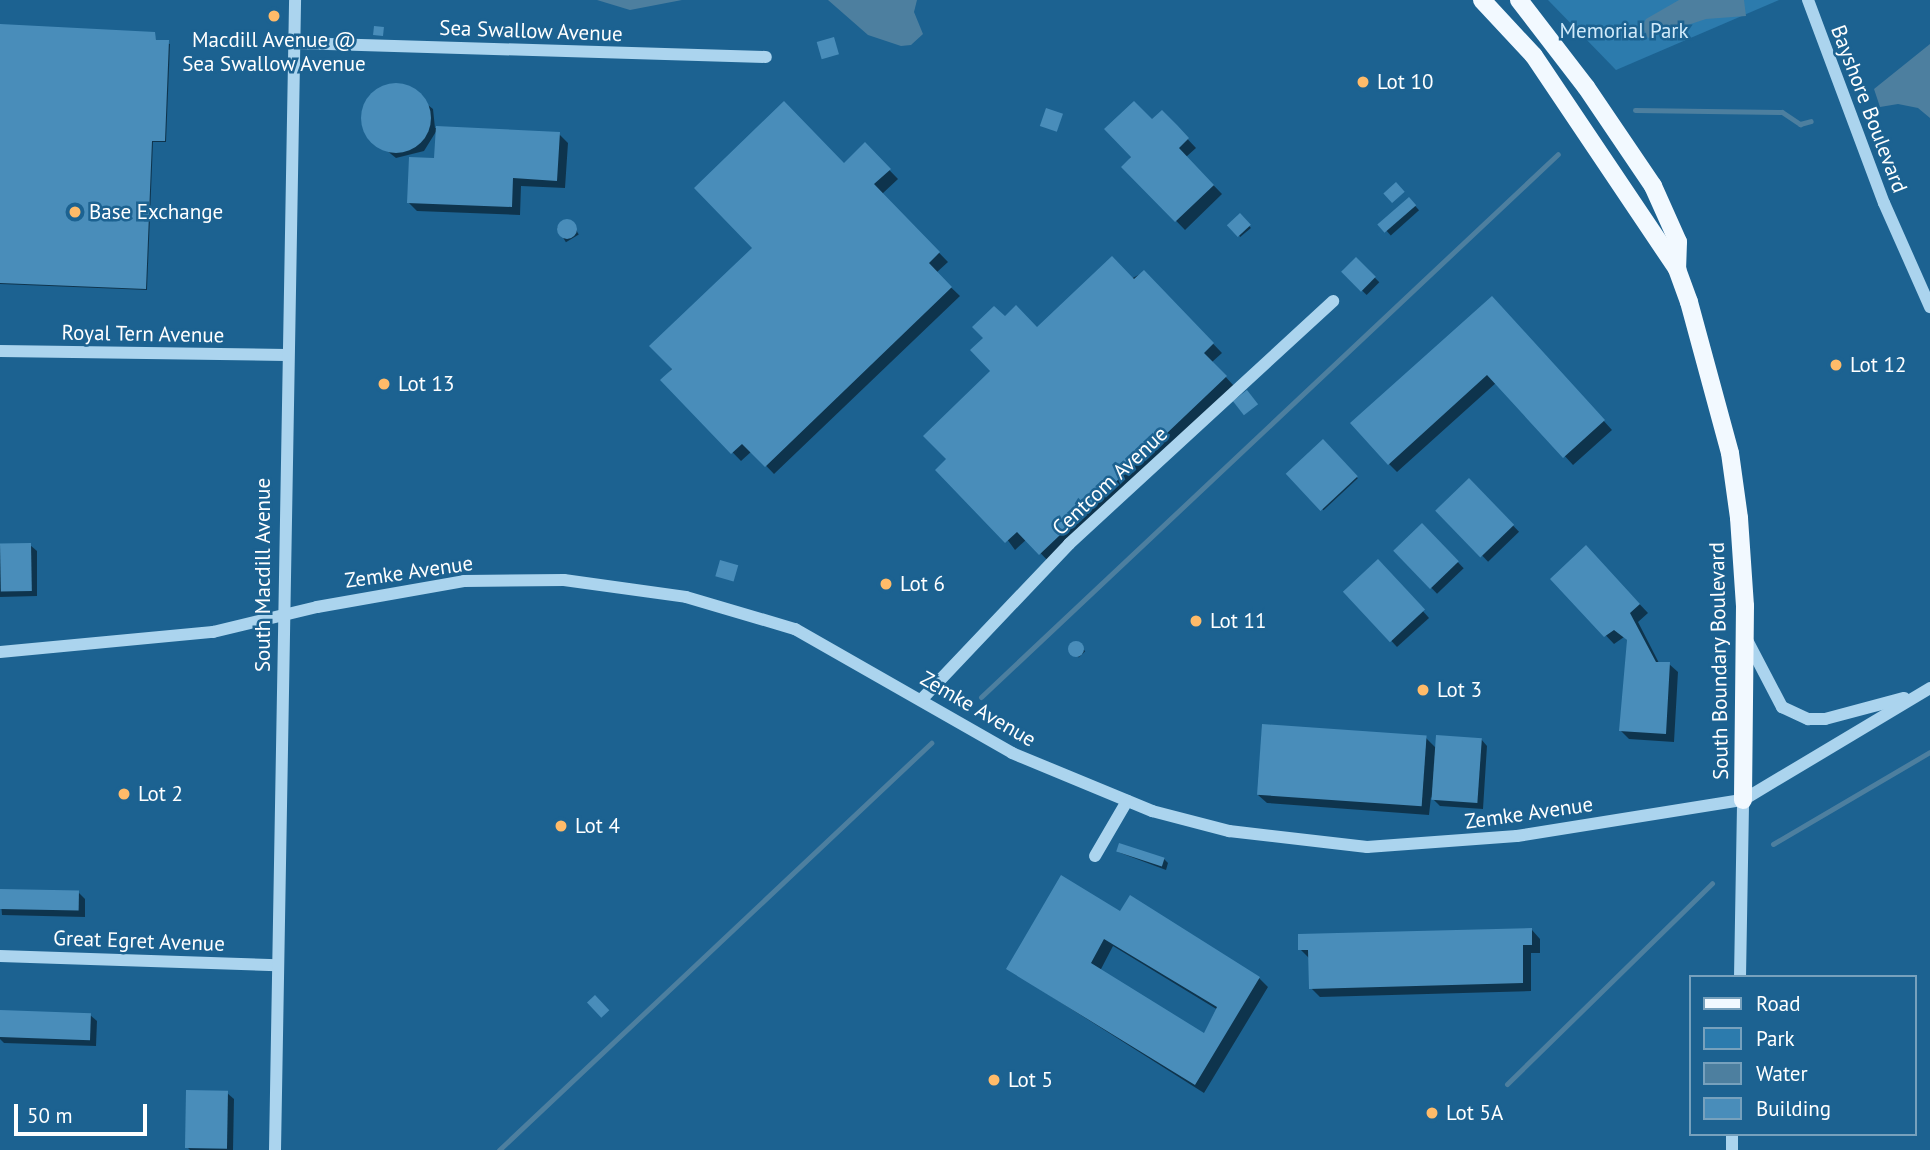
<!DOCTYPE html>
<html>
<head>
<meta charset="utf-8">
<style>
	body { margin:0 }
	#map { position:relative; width:1930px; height:1150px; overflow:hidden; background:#1c6291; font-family:"PT Sans",sans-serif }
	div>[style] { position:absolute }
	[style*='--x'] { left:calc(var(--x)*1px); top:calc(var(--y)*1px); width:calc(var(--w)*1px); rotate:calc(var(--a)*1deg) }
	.green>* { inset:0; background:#2c7bad }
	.water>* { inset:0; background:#4d7f9f }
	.shadow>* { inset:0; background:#0007; transform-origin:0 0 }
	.stream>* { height:5px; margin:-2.5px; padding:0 2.5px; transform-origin:2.5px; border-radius:2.5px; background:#4d7f9f }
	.building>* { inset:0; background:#498dba; transform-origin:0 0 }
	.round { border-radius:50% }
	.minor>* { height:12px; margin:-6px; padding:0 6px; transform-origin:6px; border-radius:6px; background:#abd4ee }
	.major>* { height:18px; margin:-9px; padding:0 9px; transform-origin:9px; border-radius:9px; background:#f2f9ff }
	.dots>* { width:19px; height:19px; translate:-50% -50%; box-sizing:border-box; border:4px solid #1c6291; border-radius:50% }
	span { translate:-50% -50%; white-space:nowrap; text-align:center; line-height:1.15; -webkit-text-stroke:5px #1c6291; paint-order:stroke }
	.street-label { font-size:21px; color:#fff }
	.park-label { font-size:21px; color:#d1eafa }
	.poi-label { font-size:21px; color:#fff }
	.left { translate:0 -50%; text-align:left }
	.legend { position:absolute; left:1689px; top:975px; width:228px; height:161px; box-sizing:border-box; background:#1c6291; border:2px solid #77a1bd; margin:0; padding:9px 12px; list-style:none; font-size:21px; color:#fff }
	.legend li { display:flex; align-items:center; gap:14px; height:35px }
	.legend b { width:35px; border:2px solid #77a1bd }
	.scale { position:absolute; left:14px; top:1104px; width:133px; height:32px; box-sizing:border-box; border:4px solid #fff; border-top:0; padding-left:9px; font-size:21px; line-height:24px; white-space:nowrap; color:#fff; -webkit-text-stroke:5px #1c6291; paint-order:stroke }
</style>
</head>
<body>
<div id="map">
	<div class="green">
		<i style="clip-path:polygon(1548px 0,1779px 0,1616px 70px)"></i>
	</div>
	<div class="water">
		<i style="clip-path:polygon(597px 0,682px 0,630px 10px)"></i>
		<i style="clip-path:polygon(828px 0,917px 0,914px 12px,923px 34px,911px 45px,901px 46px,868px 35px)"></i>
		<i style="clip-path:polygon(1679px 0,1744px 0,1746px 16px,1706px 19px,1648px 38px,1642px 26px,1646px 19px)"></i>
		<i style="clip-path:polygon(1930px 44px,1930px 118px,1918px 108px,1898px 104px,1880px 107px,1874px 89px)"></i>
	</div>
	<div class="shadow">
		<i style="clip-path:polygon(0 26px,154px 33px,156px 41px,170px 44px,166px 142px,153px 142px,147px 290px,0 284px)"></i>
		<i style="clip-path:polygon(402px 85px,433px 109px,435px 128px,559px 134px,568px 143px,565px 188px,521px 186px,520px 215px,417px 211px,408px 202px,436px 160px,437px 130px,424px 151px,396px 158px,366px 134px,362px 111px,375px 91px)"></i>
		<i style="clip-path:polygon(1162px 112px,1196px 148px,1186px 157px,1222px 194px,1185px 230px,1124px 167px)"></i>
		<i style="clip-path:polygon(865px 145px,898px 179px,882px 194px,948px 262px,936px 273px,960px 296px,774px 474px,752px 451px,741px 461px,662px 380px)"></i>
		<i style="left:1409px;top:199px;width:15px;height:38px;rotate:48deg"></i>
		<i style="left:1240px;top:215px;width:17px;height:14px;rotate:50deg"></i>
		<i style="left:570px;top:220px;width:17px;height:15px;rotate:59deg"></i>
		<i style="left:1356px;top:259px;width:33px;height:18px;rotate:45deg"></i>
		<i style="clip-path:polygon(1144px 272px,1222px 353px,1212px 362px,1234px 386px,1049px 562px,1027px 539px,1015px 550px,948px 459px,993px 371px,1005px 319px,1037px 329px)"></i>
		<i style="clip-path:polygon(1500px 307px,1612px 430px,1573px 465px,1497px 382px,1397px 472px,1389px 464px)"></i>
		<i style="left:1323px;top:441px;width:51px;height:47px;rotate:47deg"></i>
		<i style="left:1469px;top:480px;width:72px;height:43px;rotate:46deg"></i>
		<i style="left:1422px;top:525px;width:60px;height:37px;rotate:46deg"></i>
		<i style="clip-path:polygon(0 545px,30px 545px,37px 551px,37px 596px,0 597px)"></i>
		<i style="clip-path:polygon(1594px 556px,1648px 613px,1638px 622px,1659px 663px,1669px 664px,1678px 672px,1674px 742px,1629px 739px,1621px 731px,1628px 641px,1624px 637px,1614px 644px,1552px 579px)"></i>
		<i style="clip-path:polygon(1384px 567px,1429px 618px,1397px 647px,1345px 591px)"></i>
		<i style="left:1076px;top:642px;width:13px;height:9px;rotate:45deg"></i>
		<i style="clip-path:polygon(1426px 738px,1437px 749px,1481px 739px,1487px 746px,1483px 809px,1440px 806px,1431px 797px,1429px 815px,1267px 803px,1258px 795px)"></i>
		<i style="clip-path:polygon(1118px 852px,1164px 859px,1168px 863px,1166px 870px)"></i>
		<i style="clip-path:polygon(0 891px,79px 893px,85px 899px,85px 917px,2px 915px)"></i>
		<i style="clip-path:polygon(evenodd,1121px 913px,1259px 978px,1268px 987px,1204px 1093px,1008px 969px,1121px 913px,1113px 946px,1218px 1010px,1205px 1036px,1100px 971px,1113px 946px)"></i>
		<i style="clip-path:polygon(1532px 930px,1540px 939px,1540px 953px,1531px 953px,1531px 991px,1320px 997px,1311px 988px,1309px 958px,1300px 949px)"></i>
		<i style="clip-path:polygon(0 1011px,90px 1015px,97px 1021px,96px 1046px,4px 1043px,0 1039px)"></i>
		<i style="clip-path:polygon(227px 1093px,234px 1099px,233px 1150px,190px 1150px,187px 1147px)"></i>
	</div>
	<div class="stream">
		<i style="--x:1635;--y:110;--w:147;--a:0.8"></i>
		<i style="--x:1782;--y:112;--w:22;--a:34"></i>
		<i style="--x:1800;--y:124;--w:11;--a:-15"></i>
		<i style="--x:981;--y:697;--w:792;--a:-43.26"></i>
		<i style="--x:1773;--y:844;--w:182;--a:-30.4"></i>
		<i style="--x:1507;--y:1084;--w:287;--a:-44.4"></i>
		<i style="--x:499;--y:1150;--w:594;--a:-43.29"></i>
	</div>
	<div class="building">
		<i style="clip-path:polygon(0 24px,155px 32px,156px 40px,169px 40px,165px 141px,152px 141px,146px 289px,0 283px)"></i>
		<i style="left:374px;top:26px;width:10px;height:9px;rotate:6deg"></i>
		<i style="left:834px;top:37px;width:18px;height:18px;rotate:74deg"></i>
		<i class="round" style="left:361px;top:83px;width:70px;height:70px"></i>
		<i style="clip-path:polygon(784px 101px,844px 163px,865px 142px,891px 169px,874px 184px,940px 252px,929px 263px,952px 287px,765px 467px,742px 444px,731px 454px,660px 380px,672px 369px,649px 346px,752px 248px,694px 188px)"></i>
		<i style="clip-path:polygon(1134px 101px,1152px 119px,1162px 110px,1177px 125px,1189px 138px,1179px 148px,1214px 185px,1175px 222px,1121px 167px,1131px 157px,1104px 129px)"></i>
		<i style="left:1046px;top:108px;width:18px;height:19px;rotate:19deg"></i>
		<i style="clip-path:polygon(436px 126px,560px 132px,557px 181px,513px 178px,512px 207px,407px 203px,409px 157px,434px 158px)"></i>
		<i style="left:1396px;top:182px;width:13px;height:17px;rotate:48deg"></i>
		<i style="left:1409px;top:197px;width:11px;height:42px;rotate:49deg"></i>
		<i style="left:1240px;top:213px;width:16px;height:18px;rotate:47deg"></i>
		<i class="round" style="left:557px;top:219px;width:20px;height:20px"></i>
		<i style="clip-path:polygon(1112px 256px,1134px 279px,1144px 270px,1214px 343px,1204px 353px,1227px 376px,1039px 555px,1017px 532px,1005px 543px,935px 470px,946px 459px,923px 436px,990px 371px,970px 350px,983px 338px,972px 327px,994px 306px,1005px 316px,1016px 305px,1037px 327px)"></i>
		<i style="left:1356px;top:257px;width:28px;height:21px;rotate:45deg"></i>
		<i style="clip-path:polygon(1492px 296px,1605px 420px,1563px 458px,1487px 375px,1388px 465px,1350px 423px)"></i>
		<i style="left:1247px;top:390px;width:18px;height:18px;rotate:52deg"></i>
		<i style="left:1323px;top:439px;width:51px;height:51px;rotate:47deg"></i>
		<i style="left:1469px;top:478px;width:65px;height:47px;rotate:46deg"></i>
		<i style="left:1422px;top:523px;width:53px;height:40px;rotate:46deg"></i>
		<i style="left:31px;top:543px;width:48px;height:31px;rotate:89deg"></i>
		<i style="clip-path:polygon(1586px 545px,1640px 604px,1630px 613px,1656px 662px,1670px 662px,1666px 734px,1619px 731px,1627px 640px,1614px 630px,1604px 637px,1550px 579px)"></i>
		<i style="left:1378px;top:559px;width:69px;height:48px;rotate:47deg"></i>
		<i style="left:720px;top:560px;width:19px;height:17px;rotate:16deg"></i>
		<i class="round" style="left:1068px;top:641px;width:16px;height:16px"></i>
		<i style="left:1262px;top:724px;width:165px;height:71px;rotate:4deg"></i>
		<i style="left:1436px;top:735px;width:46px;height:65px;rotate:4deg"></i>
		<i style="left:1119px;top:843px;width:48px;height:9px;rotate:18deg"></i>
		<i style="clip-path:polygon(evenodd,1061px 875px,1120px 911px,1130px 895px,1260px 977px,1195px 1085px,1006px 969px,1061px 875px,1104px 939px,1217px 1007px,1204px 1033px,1091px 963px,1104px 939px)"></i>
		<i style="left:0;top:889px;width:79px;height:20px;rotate:1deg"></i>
		<i style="clip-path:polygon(1532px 928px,1532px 945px,1523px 945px,1523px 983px,1309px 989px,1308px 950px,1298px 950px,1298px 934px)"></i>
		<i style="left:595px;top:995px;width:21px;height:11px;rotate:47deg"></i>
		<i style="left:0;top:1010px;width:91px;height:27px;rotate:2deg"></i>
		<i style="left:186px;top:1090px;width:42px;height:58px;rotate:1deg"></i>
	</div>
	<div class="minor">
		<i style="--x:1808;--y:0;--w:217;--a:69.5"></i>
		<i style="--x:1884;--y:203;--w:114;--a:66.1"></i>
		<i style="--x:295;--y:43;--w:471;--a:1.7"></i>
		<i style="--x:0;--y:351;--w:286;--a:0.8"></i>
		<i style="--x:1747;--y:640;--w:76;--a:62.4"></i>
		<i style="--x:1782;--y:707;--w:29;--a:25"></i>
		<i style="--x:1808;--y:719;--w:17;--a:0"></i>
		<i style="--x:1825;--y:719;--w:82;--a:-14.9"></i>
		<i style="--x:0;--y:652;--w:214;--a:-5.4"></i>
		<i style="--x:213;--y:632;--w:107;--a:-13.5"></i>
		<i style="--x:317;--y:607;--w:149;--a:-10"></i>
		<i style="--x:464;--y:581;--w:100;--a:-0.6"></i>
		<i style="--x:564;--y:580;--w:123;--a:7.9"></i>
		<i style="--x:686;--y:597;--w:114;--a:16.4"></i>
		<i style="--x:795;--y:629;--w:250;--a:29.7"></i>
		<i style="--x:1012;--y:753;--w:152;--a:22.5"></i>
		<i style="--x:1152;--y:811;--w:80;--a:14.6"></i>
		<i style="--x:1229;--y:831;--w:139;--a:6.6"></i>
		<i style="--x:1367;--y:847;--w:150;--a:-4.2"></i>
		<i style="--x:1517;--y:836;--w:229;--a:-9.1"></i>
		<i style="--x:1743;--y:800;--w:218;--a:-30.9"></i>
		<i style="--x:922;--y:699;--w:214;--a:-46.5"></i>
		<i style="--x:1069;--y:544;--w:359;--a:-42.6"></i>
		<i style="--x:1095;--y:856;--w:64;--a:-59.8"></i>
		<i style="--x:0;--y:956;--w:277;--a:1.9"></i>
		<i style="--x:1740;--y:977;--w:177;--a:-89"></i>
		<i style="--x:275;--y:1150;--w:1150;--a:-89"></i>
		<i style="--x:1732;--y:1150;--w:16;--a:-90"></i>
	</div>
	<div class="major">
		<i style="--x:1482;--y:0;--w:76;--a:47.1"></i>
		<i style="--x:1534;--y:56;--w:257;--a:56.1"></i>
		<i style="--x:1677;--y:269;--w:35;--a:70"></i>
		<i style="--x:1689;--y:302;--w:156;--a:74.8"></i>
		<i style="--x:1730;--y:453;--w:66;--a:82.1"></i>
		<i style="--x:1739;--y:518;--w:88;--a:86.1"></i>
		<i style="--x:1745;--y:606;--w:194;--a:90.6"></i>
		<i style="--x:1519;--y:0;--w:110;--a:52.4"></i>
		<i style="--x:1586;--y:87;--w:120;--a:55.9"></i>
		<i style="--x:1653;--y:186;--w:61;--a:65.9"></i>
		<i style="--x:1678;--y:242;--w:27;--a:92"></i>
	</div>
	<div class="dots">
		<i style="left:274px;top:16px;background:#ffbb69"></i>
		<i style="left:1363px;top:82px;background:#ffbb69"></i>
		<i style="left:75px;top:212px;background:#ffbb69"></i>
		<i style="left:1836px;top:365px;background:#ffbb69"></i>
		<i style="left:384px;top:384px;background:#ffbb69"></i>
		<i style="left:886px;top:584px;background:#ffbb69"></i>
		<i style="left:1196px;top:621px;background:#ffbb69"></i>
		<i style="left:1423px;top:690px;background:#ffbb69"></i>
		<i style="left:124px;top:794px;background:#ffbb69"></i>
		<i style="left:561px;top:826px;background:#ffbb69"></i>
		<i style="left:994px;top:1080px;background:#ffbb69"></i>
		<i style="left:1432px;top:1113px;background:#ffbb69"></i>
	</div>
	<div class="street-label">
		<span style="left:531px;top:31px;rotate:2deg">Sea Swallow Avenue</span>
		<span style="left:1869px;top:109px;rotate:69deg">Bayshore Boulevard</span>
		<span style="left:143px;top:334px;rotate:1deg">Royal Tern Avenue</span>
		<span style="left:1110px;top:481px;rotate:-43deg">Centcom Avenue</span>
		<span style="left:409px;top:572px;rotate:-8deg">Zemke Avenue</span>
		<span style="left:263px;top:575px;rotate:-90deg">South Macdill Avenue</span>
		<span style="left:1719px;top:661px;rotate:-91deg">South Boundary Boulevard</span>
		<span style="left:978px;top:709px;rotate:30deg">Zemke Avenue</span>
		<span style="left:1529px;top:813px;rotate:-8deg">Zemke Avenue</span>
		<span style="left:139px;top:941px;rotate:2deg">Great Egret Avenue</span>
	</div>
	<div class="park-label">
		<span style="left:1624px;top:31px">Memorial Park</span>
	</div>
	<div class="poi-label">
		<span style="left:274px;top:52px">Macdill Avenue @<br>Sea Swallow Avenue</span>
		<span class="left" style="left:1377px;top:82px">Lot 10</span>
		<span class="left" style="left:89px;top:212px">Base Exchange</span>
		<span class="left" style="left:1850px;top:365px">Lot 12</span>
		<span class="left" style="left:398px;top:384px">Lot 13</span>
		<span class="left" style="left:900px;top:584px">Lot 6</span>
		<span class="left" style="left:1210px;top:621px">Lot 11</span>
		<span class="left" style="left:1437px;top:690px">Lot 3</span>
		<span class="left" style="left:138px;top:794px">Lot 2</span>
		<span class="left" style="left:575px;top:826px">Lot 4</span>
		<span class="left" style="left:1008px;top:1080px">Lot 5</span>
		<span class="left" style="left:1446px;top:1113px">Lot 5A</span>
	</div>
	<ul class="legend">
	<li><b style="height:9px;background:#f2f9ff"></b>Road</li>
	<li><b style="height:19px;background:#2c7bad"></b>Park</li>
	<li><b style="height:19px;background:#4d7f9f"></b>Water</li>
	<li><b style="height:19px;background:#498dba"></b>Building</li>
	</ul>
	<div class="scale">50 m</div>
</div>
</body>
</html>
